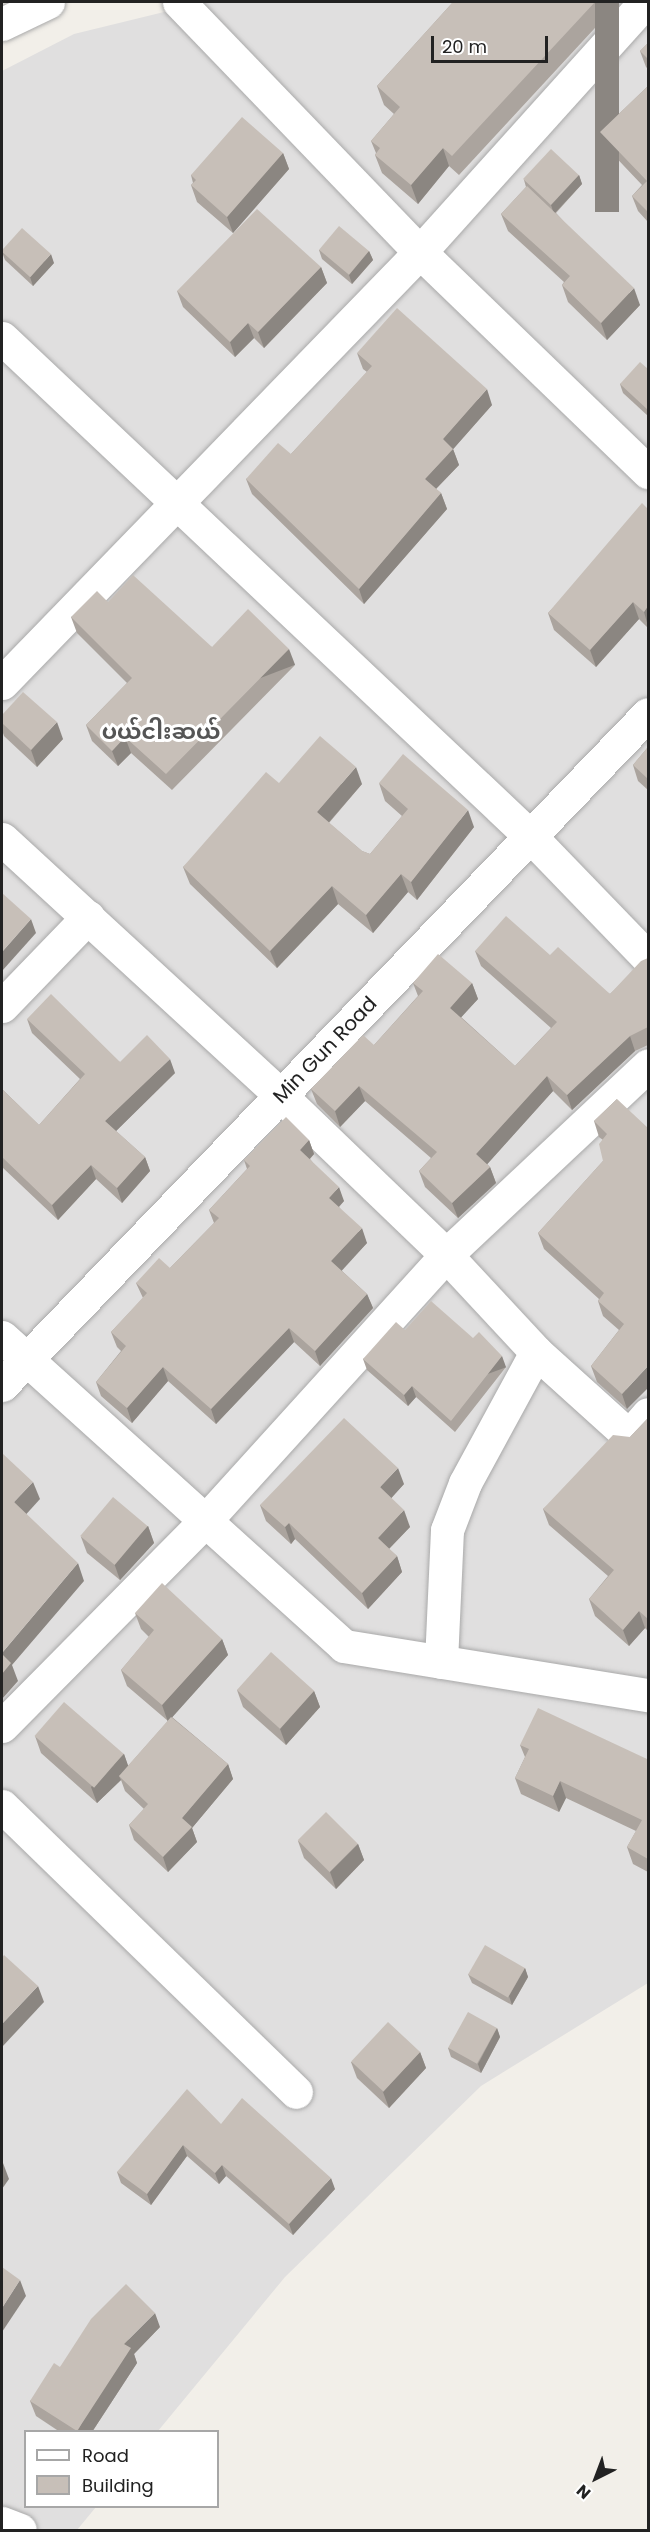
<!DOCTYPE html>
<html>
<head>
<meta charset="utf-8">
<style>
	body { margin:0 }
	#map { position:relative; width:650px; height:2532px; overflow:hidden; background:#f2efe9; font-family:Poppins,"Noto Sans Myanmar",sans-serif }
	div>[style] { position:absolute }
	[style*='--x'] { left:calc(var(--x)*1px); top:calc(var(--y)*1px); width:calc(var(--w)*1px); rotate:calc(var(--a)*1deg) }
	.residential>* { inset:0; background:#e0dfdf }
	.roads { filter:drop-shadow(0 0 2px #a9a9a9) drop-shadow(0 0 2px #a9a9a9) }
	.minor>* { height:33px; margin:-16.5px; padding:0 16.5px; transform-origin:16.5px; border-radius:16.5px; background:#fff }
	.wall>* { inset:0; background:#aba49e }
	.shaded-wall>* { inset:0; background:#8b8681; transform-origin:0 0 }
	.building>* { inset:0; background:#c7bfb8; transform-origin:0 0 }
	span { translate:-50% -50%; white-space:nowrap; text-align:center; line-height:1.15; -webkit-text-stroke:6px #fff; paint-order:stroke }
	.street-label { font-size:20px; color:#222 }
	.quarter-label { font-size:22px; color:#555; font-weight:700 }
	.frame { position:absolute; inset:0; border:3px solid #222; pointer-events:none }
	.legend { position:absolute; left:24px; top:2430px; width:195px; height:78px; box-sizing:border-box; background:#fff; border:2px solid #a7a7a7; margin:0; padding:8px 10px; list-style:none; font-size:18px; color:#222 }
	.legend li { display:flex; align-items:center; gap:12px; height:30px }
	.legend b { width:30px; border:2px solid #a7a7a7 }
	.north { position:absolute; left:566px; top:2448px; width:60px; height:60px; -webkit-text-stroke:4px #fff; paint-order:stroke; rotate:222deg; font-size:16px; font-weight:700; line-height:24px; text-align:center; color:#222 }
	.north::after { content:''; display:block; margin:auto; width:21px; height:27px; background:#222; clip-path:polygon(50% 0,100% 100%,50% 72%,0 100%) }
	.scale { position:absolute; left:431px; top:36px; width:117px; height:27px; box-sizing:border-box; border:3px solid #222; border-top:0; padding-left:8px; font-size:18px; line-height:21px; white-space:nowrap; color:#222; -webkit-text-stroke:4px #fff; paint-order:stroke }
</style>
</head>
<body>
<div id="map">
	<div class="residential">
		<i style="clip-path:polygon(205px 2px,648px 2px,648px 1983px,481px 2086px,285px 2277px,158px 2431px,26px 2432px,26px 2506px,96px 2507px,77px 2530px,2px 2530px,2px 71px,74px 34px)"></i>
	</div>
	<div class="roads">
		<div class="minor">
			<i style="--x:179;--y:2;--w:347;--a:46.1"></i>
			<i style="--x:420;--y:252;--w:317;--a:44"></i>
			<i style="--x:2;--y:24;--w:51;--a:-25.6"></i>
			<i style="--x:2;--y:338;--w:726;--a:43.33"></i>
			<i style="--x:530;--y:836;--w:170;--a:46"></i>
			<i style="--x:2;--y:683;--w:600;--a:-45.88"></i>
			<i style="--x:420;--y:252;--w:336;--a:-48"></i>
			<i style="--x:2;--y:839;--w:379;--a:42.6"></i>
			<i style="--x:281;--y:1096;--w:229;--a:43.9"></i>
			<i style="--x:446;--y:1255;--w:132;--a:47.1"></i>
			<i style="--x:536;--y:1352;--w:125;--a:42.1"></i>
			<i style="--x:629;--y:1436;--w:29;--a:-49"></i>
			<i style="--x:2;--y:1006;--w:124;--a:-46"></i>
			<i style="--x:2;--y:1337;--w:461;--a:42.1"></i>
			<i style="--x:344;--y:1646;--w:308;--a:9.2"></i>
			<i style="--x:2;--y:1385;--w:931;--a:-46.09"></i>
			<i style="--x:441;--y:1662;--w:132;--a:-87.4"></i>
			<i style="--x:447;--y:1530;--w:50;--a:-69"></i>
			<i style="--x:465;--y:1483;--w:149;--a:-61.5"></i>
			<i style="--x:2;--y:1726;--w:289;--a:-45.3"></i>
			<i style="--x:205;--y:1521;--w:359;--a:-47.8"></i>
			<i style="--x:446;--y:1255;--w:277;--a:-43.2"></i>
			<i style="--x:2;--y:1806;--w:410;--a:44.2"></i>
			<i style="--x:2;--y:2523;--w:19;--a:21"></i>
		</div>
	</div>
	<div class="wall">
		<i style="clip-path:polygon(453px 2px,619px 2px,459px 175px,449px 166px,418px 204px,382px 173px,375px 155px,376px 153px,371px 141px,394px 114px,384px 105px,377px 86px)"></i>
		<i style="clip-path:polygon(648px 43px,648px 69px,646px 67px,640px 51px)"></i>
		<i style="clip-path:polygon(648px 86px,648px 222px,638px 211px,632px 196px,642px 185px,606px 147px,600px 132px)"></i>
		<i style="clip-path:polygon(283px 153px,289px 169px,233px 233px,197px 202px,191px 185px,193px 183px,191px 175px)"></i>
		<i style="clip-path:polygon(579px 175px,582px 184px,556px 213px,640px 305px,607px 340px,568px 302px,562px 285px,564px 282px,508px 231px,501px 214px,526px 187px,524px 180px)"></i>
		<i style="clip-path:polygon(319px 250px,369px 251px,373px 260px,352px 284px,322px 259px)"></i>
		<i style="clip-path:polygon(2px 252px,54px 263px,33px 286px,5px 260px)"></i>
		<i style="clip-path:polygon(321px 267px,327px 283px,264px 348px,254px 338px,235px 357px,183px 307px,177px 291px)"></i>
		<i style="clip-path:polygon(357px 353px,492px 405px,453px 449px,459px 465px,436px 489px,441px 493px,447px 509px,364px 604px,252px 494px,246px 479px,291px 454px,367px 372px,363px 369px)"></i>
		<i style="clip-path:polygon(648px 369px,648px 416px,623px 393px,620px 384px)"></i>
		<i style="clip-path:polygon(648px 509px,648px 628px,639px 619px,596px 667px,554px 630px,548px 613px)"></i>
		<i style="clip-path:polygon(108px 602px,212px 647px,295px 665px,172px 790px,131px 753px,118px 766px,92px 741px,86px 725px,127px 683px,77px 633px,71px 617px)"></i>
		<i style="clip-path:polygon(2px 715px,63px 739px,37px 767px,4px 736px,2px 730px)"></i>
		<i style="clip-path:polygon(648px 747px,648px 790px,638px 781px,633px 765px)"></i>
		<i style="clip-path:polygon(279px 783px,362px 784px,329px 823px,362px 851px,370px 854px,402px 816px,385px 801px,379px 783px,474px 827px,417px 900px,408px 892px,373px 933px,338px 904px,277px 968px,190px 884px,183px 867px)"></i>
		<i style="clip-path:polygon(475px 951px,550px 955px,610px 994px,648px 958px,648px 1045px,635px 1051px,572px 1110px,553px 1091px,487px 1164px,490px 1167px,496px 1183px,458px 1218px,425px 1187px,419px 1171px,431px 1158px,365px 1101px,340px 1127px,317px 1104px,311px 1089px,374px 1045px,418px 996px,413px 983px,472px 983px,478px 999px,461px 1017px,515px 1066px,551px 1028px,481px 966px)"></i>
		<i style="clip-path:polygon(27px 1019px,120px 1062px,175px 1073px,116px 1131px,145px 1157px,150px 1171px,122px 1203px,96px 1179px,58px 1220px,2px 1167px,2px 1089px,39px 1125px,80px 1079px,32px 1033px)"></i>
		<i style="clip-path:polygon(617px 1099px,627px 1409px,597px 1382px,591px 1366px,619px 1330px,603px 1316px,598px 1301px,599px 1299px,544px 1249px,538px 1233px,603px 1161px,603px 1140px,599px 1137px,594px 1121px)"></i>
		<i style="clip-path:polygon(309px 1140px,314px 1154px,310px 1159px,344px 1201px,339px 1207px,367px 1243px,341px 1270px,367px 1294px,373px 1308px,320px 1366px,294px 1342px,216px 1424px,168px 1381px,132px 1423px,101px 1396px,96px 1382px,121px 1351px,117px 1347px,111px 1332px,143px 1298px,136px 1283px,170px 1268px,214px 1223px,209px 1210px,247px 1169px,244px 1160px)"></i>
		<i style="clip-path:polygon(405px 1330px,506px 1367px,455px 1432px,416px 1397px,408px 1406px,367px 1370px,363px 1359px)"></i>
		<i style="clip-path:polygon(648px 1418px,648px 1631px,645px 1628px,629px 1646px,595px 1616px,589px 1599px,608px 1576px,549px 1525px,543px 1509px,630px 1437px)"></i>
		<i style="clip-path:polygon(404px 1484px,391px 1498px,410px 1527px,389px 1549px,397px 1556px,402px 1572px,368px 1609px,295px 1539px,291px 1544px,266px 1521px,260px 1505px)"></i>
		<i style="clip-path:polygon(148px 1526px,154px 1543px,120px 1580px,87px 1553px,81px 1537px)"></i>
		<i style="clip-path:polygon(135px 1613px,222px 1639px,228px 1655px,172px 1717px,228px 1764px,233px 1779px,192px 1828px,197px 1842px,168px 1872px,134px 1840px,129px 1825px,144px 1809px,125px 1791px,121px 1780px,97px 1803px,41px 1753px,35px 1736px,124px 1754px,128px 1766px,168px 1721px,127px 1686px,121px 1670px,149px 1637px,141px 1629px)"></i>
		<i style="clip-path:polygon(237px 1690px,314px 1691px,320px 1707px,286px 1745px,243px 1707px)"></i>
		<i style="clip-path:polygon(520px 1745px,647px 1759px,648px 1757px,648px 1872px,633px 1864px,627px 1847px,636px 1831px,566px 1798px,559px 1812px,521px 1794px,515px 1778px,525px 1757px)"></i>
		<i style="clip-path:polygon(298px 1841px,358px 1844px,364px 1860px,336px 1889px,304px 1858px)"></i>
		<i style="clip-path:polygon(525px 1968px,528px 1977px,512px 2005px,472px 1983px,468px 1974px)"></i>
		<i style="clip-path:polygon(497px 2028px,500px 2037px,481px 2073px,451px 2057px,448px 2048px)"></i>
		<i style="clip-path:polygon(420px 2052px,426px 2068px,389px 2108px,357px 2078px,351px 2062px)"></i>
		<i style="clip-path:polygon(221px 2124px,335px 2189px,293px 2235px,226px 2176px,219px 2184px,187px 2156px,151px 2205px,121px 2183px,117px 2172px)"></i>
		<i style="clip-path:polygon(160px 2327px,134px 2354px,137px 2363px,92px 2432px,60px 2432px,36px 2416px,30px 2401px,60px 2367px)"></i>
	</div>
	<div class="shaded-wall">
		<i style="left:595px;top:2px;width:24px;height:210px"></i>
		<i style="clip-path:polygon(443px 148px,449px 166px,418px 204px,411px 185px)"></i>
		<i style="clip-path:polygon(283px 153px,289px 169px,233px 233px,227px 217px)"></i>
		<i style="clip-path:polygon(579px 175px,582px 184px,554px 214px,551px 205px)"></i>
		<i style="clip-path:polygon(369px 251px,373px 260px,352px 284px,349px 275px)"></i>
		<i style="clip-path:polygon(51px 254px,54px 263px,33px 286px,30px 277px)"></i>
		<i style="clip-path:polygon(321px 267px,327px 283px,264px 348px,258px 332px)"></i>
		<i style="clip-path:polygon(634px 288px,640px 305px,607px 340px,601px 323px)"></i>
		<i style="clip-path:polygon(248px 323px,254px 338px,235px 357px,230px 342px)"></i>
		<i style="clip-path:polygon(487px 389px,492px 405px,448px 455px,443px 439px)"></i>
		<i style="clip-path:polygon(453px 449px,459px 465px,431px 494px,425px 479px)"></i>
		<i style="clip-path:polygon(441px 493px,447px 509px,364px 604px,359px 589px)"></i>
		<i style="clip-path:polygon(633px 602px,639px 619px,596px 667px,590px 650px)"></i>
		<i style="clip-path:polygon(648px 606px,648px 626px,644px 612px)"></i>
		<i style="left:289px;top:649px;width:17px;height:175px;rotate:69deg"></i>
		<i style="clip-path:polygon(57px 722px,63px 739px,37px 767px,31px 750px)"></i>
		<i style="clip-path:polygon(125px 737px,131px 753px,118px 766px,112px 751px)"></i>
		<i style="clip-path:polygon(356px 767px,362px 784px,323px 829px,317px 812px)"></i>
		<i style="clip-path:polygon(468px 810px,474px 827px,417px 900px,411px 882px)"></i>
		<i style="clip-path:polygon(401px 874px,408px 892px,373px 933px,366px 915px)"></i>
		<i style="clip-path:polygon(332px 886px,338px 904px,277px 968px,270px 951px)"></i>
		<i style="clip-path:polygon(31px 919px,36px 933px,2px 971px,2px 952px)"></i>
		<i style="clip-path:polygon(472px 983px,478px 999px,456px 1023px,450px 1008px)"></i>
		<i style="clip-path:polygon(630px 1036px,635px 1051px,572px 1110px,567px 1095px)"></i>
		<i style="clip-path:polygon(170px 1059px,175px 1073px,111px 1136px,105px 1121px)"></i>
		<i style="clip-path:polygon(547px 1076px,553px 1091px,482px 1170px,476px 1154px)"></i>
		<i style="clip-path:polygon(359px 1086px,365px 1101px,340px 1127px,335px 1111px)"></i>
		<i style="clip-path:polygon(309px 1140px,314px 1154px,305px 1164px,300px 1150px)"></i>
		<i style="clip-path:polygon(145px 1157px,150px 1171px,122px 1203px,117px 1188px)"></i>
		<i style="clip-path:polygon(91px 1165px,96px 1179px,58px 1220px,52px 1205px)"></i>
		<i style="clip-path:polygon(490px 1167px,496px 1183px,458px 1218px,452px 1203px)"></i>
		<i style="clip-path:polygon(339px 1187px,344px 1201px,334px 1212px,329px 1198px)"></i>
		<i style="clip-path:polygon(362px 1228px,367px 1243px,337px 1276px,331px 1261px)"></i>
		<i style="clip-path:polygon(367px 1294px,373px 1308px,320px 1366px,315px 1351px)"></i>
		<i style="clip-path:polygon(289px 1328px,294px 1342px,216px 1424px,211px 1409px)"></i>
		<i style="left:502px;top:1356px;width:12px;height:83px;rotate:70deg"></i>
		<i style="clip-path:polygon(648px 1366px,648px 1388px,627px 1409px,622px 1394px)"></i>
		<i style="clip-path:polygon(163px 1367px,168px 1381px,132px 1423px,127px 1408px)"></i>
		<i style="clip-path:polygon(412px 1386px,416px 1397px,408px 1406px,404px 1395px)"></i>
		<i style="clip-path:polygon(398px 1468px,404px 1484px,386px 1504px,380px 1487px)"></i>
		<i style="clip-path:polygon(33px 1482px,40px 1499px,21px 1520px,14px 1502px)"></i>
		<i style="clip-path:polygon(404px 1510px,410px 1527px,384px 1554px,378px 1538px)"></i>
		<i style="clip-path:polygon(289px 1523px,295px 1539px,291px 1544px,285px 1527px)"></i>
		<i style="clip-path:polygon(148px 1526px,154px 1543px,120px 1580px,114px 1563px)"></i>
		<i style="clip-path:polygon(397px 1556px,402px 1572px,368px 1609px,362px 1593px)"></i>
		<i style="clip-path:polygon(78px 1563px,84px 1581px,12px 1665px,18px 1681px,2px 1699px,2px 1653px)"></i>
		<i style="clip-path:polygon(639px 1611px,645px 1628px,629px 1646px,623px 1630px)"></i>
		<i style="clip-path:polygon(222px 1639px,228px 1655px,168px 1722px,162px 1705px)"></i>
		<i style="clip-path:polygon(314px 1691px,320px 1707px,286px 1745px,280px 1729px)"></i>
		<i style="clip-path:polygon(124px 1754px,130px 1771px,119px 1776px,121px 1780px,97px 1803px,91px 1787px)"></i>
		<i style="clip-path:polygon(228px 1764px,233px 1779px,192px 1828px,197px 1842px,168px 1872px,163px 1857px,182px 1818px)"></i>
		<i style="clip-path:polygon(560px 1781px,566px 1798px,559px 1812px,553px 1796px)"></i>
		<i style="clip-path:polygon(358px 1844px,364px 1860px,336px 1889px,330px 1872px)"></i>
		<i style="clip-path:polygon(525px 1968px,528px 1977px,512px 2005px,509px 1996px)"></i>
		<i style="clip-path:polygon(38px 1986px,44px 2002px,2px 2047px,2px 2024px)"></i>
		<i style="clip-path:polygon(497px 2028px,500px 2037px,481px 2073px,478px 2064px)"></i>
		<i style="clip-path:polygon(420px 2052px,426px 2068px,389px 2108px,383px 2092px)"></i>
		<i style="clip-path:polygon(183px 2145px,187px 2156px,151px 2205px,147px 2194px)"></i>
		<i style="clip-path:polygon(3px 2163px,9px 2179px,2px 2189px,2px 2165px)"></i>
		<i style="clip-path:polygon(222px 2165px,226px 2176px,219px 2184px,215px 2173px)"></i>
		<i style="clip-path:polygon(331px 2178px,335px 2189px,293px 2235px,289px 2224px)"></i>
		<i style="clip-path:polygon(20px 2280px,26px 2296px,2px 2332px,2px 2308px)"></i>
		<i style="clip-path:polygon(155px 2313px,160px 2327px,134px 2354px,137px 2363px,92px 2432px,77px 2432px,124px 2344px)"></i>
	</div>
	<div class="building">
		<i style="clip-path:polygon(453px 2px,595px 2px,452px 156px,443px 148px,411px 185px,375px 155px,380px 148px,371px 141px,400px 107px,377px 86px)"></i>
		<i style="clip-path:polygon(648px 43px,648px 59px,640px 51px)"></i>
		<i style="clip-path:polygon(648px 86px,648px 212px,632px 196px,647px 181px,600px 132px)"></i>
		<i style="clip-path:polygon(242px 117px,283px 153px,227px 217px,191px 185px,196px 180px,191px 175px)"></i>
		<i style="left:551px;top:149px;width:38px;height:41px;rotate:43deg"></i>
		<i style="clip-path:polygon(527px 186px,634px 288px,601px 323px,562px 285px,570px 276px,501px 214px)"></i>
		<i style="clip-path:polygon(257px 209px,321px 267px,258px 332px,248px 323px,230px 342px,177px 291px)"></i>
		<i style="left:339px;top:226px;width:39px;height:31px;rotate:40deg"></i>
		<i style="left:22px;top:228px;width:39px;height:31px;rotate:42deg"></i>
		<i style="clip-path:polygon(397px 308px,487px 389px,443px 439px,453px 449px,425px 479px,441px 493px,359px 589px,246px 479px,278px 443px,291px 454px,372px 366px,357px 353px)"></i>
		<i style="clip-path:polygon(640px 362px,648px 369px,648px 410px,620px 384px)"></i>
		<i style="clip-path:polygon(642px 503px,648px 509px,648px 606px,644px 612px,633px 602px,590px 650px,548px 613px)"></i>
		<i style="clip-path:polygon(133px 575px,212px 647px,248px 609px,289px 649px,166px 774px,125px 737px,112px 751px,86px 725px,132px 678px,71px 617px,97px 591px,108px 602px)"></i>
		<i style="clip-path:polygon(23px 692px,57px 722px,31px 750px,2px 723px,2px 715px)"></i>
		<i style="clip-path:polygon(320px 736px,356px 767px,317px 812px,362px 851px,370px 854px,408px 809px,379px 783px,403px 754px,468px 810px,411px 882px,401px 874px,366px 915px,332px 886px,270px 951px,183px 867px,266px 772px,279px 783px)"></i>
		<i style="clip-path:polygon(648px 747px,648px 779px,633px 765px)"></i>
		<i style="clip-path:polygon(2px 893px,31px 919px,2px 952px)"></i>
		<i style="clip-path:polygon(506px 916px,550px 955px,558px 947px,610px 994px,641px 961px,648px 958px,648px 1027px,630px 1036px,567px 1095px,547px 1076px,476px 1154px,490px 1167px,452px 1203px,419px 1171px,437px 1152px,359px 1086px,335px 1111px,311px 1089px,363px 1035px,374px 1045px,423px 991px,413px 983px,438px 954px,472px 983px,450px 1008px,515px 1066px,557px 1022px,475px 951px)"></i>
		<i style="clip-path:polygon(51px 994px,120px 1062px,147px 1035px,170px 1059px,105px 1121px,145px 1157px,117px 1188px,91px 1165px,52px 1205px,2px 1157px,2px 1089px,39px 1125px,85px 1074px,27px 1019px)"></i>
		<i style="clip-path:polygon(617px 1099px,648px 1128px,648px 1366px,622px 1394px,591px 1366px,624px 1324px,598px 1301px,604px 1293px,538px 1233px,603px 1161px,599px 1144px,607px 1134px,594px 1121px)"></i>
		<i style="clip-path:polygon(286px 1117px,309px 1140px,300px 1150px,339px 1187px,329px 1198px,362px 1228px,331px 1261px,367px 1294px,315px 1351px,289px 1328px,211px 1409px,163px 1367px,127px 1408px,96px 1382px,126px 1346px,111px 1332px,147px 1293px,136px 1283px,159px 1258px,170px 1268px,219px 1218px,209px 1210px,250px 1166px,244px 1160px)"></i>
		<i style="clip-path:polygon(431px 1301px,473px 1338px,479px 1332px,502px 1356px,451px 1421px,412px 1386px,404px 1395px,363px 1359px,396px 1322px,405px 1330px)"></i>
		<i style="clip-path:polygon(344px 1418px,398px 1468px,380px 1487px,404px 1510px,378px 1538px,397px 1556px,362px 1593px,289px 1523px,285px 1527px,260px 1505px)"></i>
		<i style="clip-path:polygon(648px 1418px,648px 1619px,639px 1611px,623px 1630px,589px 1599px,614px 1570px,543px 1509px,613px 1435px,630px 1437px)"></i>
		<i style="clip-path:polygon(2px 1453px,33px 1482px,14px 1502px,78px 1563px,2px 1653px)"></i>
		<i style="left:113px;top:1497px;width:45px;height:51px;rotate:40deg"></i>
		<i style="clip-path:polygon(162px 1583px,222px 1639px,162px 1705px,121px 1670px,154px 1630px,135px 1613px)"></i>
		<i style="left:271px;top:1652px;width:58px;height:51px;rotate:42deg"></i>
		<i style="clip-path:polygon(2px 1654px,11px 1663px,2px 1674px)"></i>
		<i style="left:64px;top:1702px;width:79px;height:45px;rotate:41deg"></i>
		<i style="clip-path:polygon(538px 1708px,647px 1759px,648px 1757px,648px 1859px,627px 1847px,642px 1820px,560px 1781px,553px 1796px,515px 1778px,529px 1749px,520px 1745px)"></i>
		<i style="clip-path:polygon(171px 1717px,228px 1764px,182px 1818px,192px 1827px,163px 1857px,129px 1825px,148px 1804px,119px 1776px)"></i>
		<i style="left:326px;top:1812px;width:45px;height:40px;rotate:45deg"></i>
		<i style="left:485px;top:1945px;width:46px;height:34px;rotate:30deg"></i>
		<i style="clip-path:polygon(4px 1955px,38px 1986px,2px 2024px,2px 1958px)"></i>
		<i style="left:468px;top:2012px;width:33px;height:41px;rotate:29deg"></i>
		<i style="left:388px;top:2022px;width:44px;height:54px;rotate:43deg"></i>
		<i style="clip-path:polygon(187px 2089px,221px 2124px,242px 2098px,331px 2178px,289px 2224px,222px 2165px,215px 2173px,183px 2145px,147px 2194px,117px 2172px)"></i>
		<i style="clip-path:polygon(2px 2267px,20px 2280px,2px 2308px)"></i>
		<i style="clip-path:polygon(126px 2284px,155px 2313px,124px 2344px,131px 2348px,77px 2431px,30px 2401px,54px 2363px,60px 2367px,91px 2319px)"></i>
	</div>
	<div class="street-label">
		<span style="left:325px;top:1050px;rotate:-46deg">Min Gun Road</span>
	</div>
	<div class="quarter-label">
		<span style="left:161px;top:732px">ပယ်ငါးဆယ်</span>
	</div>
	<div class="frame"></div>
	<ul class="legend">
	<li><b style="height:8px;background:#fff"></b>Road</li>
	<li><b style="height:16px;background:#c7bfb8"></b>Building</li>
	</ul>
	<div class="north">N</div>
	<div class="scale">20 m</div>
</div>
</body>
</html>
